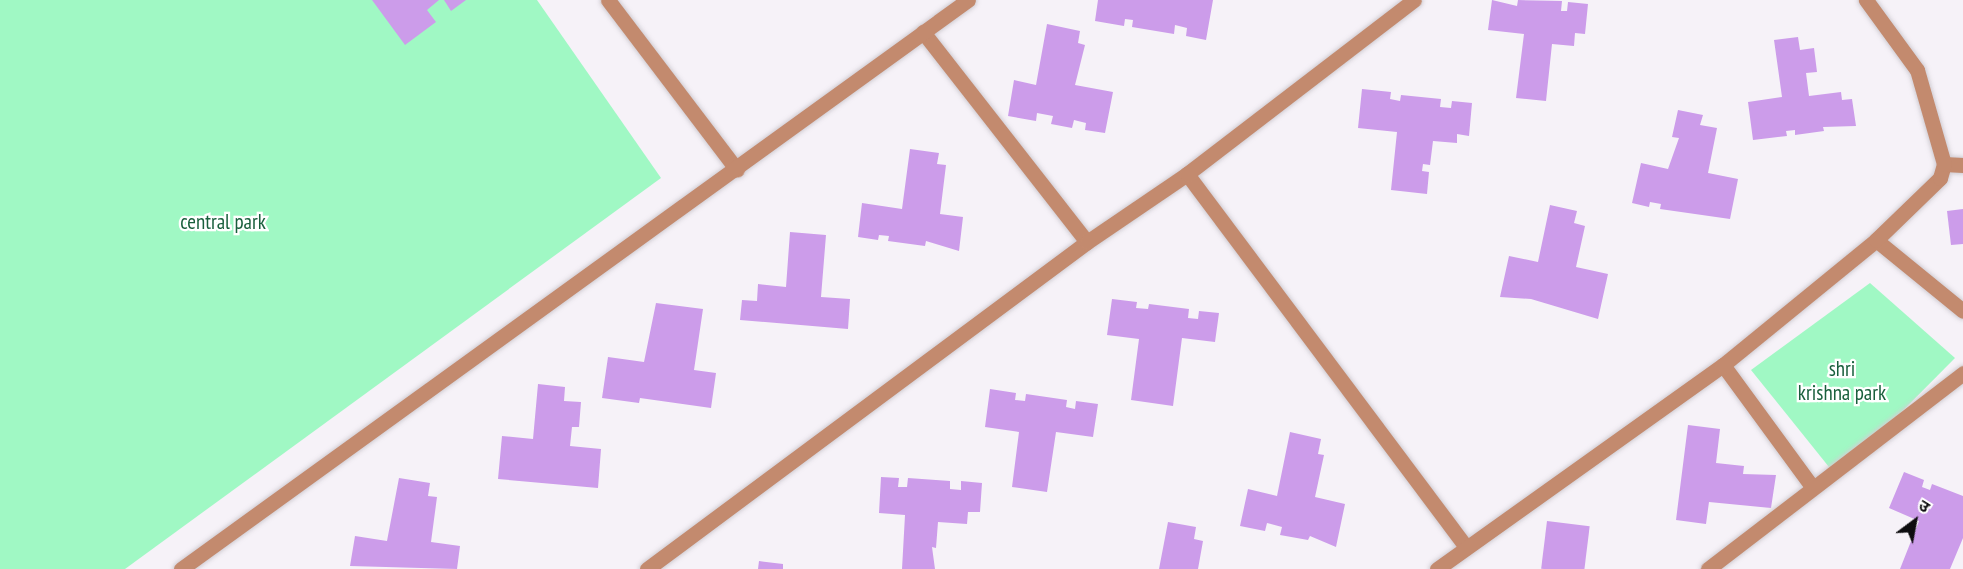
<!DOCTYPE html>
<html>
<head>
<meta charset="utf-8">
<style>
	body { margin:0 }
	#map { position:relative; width:1963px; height:569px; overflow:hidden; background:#f6f2f8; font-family:"PT Sans Narrow","Noto Sans Devanagari",sans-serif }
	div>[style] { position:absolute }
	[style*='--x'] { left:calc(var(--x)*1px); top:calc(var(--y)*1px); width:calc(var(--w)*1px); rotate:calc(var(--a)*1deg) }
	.green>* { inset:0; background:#a0f8c4 }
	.building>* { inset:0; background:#cc9cea; transform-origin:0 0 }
	.roads { filter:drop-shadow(0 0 2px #d1cdd3) drop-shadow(0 0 2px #d1cdd3) }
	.lane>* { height:15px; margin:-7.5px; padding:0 7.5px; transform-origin:7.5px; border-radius:7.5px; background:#c38a6e }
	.street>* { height:15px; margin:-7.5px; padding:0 7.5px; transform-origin:7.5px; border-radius:7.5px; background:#c38a6e }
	span { translate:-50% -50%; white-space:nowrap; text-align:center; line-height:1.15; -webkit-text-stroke:4.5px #fff; paint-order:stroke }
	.park-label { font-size:21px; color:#195f3c }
	.north { position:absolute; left:1885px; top:491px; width:60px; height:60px; -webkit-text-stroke:4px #fff; paint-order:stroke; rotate:32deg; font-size:16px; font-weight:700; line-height:24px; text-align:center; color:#0e0d0f }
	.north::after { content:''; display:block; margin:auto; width:21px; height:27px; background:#0e0d0f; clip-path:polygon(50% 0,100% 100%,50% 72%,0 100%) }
</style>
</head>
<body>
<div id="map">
	<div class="green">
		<i style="clip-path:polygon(0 0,537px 0,661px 178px,125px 569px,0 569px)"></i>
		<i style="clip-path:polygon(1870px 283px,1955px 358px,1837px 477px,1751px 370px)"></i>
	</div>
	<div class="building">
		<i style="clip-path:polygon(372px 0,439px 0,427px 10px,436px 22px,405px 45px)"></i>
		<i style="clip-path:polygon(444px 0,466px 0,451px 11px)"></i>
		<i style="clip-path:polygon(1098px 0,1213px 0,1206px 40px,1186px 36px,1187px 28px,1175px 25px,1174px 34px,1132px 27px,1133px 20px,1125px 19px,1124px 26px,1095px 21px)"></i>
		<i style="clip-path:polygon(1492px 0,1517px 6px,1518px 0,1562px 1px,1561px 11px,1567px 11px,1568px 2px,1588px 4px,1585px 34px,1575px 33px,1574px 46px,1552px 44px,1546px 101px,1516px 98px,1524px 34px,1488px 30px)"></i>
		<i style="clip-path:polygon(1047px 24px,1080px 31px,1078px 43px,1085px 45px,1075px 85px,1113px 92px,1105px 133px,1085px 130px,1086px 123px,1074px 120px,1072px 128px,1051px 124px,1053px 116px,1037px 113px,1036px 121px,1008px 116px,1014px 80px,1036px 85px)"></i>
		<i style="clip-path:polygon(1798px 37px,1800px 50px,1814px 48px,1817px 72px,1806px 73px,1809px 96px,1841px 92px,1842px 100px,1852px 99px,1856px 126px,1823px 127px,1824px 131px,1795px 135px,1795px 130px,1786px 131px,1787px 136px,1753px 140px,1748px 102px,1782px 97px,1774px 40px)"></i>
		<i style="clip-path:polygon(1362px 89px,1391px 92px,1390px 99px,1400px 101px,1401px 95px,1441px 99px,1440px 107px,1451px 108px,1452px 101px,1472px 103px,1469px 136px,1457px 134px,1457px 143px,1433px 141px,1430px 165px,1423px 164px,1422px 171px,1429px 172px,1427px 194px,1391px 190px,1397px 132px,1358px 128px)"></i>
		<i style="clip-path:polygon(1678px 110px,1703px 115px,1700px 125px,1717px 128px,1708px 173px,1738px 179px,1730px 219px,1660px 209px,1661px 204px,1650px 202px,1649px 207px,1632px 203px,1641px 163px,1668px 169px,1679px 138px,1672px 137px)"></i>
		<i style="clip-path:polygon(910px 149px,939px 153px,937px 164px,946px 165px,940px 214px,963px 217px,959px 251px,926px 241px,925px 246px,888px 241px,889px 236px,879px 235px,878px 240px,858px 237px,862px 203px,902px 209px)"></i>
		<i style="clip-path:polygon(1550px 205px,1577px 211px,1574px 223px,1585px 226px,1576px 267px,1608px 274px,1598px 319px,1531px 299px,1500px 297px,1509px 256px,1538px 262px)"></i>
		<i style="clip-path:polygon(1963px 209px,1963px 244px,1951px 245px,1947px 211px)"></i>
		<i style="clip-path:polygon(790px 232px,826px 235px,821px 297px,850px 299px,848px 329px,740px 320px,742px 300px,757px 301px,758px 284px,786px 287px)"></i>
		<i style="clip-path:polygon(1112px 299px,1137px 302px,1136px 308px,1148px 309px,1149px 304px,1189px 309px,1188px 318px,1198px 319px,1199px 311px,1219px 313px,1215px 342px,1182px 338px,1173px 406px,1131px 400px,1139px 339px,1107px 335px)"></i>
		<i style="clip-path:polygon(656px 303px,703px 309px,694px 370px,716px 373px,711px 408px,640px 398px,639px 403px,602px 398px,608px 357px,644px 362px)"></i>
		<i style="clip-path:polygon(538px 384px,565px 387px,564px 401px,581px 402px,579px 427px,572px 427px,570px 446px,601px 449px,598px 488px,498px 479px,502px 436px,533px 439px)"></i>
		<i style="clip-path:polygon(990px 389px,1016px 393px,1015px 400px,1025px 401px,1026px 394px,1067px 400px,1066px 407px,1075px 409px,1076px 401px,1098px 404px,1093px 437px,1056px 432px,1047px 492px,1012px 487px,1019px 432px,985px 427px)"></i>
		<i style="clip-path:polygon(1688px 425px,1720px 429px,1716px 463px,1744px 466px,1743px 474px,1776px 475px,1771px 508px,1709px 502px,1706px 524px,1676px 520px)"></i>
		<i style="clip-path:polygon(1290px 432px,1321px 439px,1318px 454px,1324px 455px,1315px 497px,1345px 504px,1336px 547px,1310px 536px,1308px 540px,1280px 535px,1282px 527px,1267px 523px,1265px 531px,1240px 526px,1248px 489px,1277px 496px)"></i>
		<i style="clip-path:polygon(1904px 472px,1924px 480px,1922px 487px,1930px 490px,1932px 484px,1963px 496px,1963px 538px,1950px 569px,1900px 569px,1919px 521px,1889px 508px)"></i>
		<i style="clip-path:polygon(881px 477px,899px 478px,898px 487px,907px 487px,908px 478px,950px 481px,950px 489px,961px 490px,961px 481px,982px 483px,980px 512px,968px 512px,967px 524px,938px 522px,936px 548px,932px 547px,935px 569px,902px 569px,905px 515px,879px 513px)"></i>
		<i style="clip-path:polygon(399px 478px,430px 483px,428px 496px,437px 497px,431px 542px,460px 546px,457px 569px,350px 566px,355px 536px,387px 541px)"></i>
		<i style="left:1547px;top:521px;width:43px;height:48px;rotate:7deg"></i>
		<i style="clip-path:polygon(1168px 522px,1196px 527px,1194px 539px,1203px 541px,1198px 569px,1159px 569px)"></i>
		<i style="clip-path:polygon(759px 561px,783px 564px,783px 569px,758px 569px)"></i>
	</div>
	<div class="roads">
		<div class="lane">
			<i style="--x:1187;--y:174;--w:464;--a:53.2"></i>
		</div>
		<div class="street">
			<i style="--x:608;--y:0;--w:213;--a:52.8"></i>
			<i style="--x:923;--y:32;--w:266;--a:52"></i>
			<i style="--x:1944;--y:164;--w:19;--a:3"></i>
			<i style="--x:1876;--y:240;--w:112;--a:39.2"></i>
			<i style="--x:1723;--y:365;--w:152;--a:53.8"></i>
			<i style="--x:181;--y:569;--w:971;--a:-35.87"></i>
			<i style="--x:647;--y:569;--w:548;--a:-36.62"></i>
			<i style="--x:1087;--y:242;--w:121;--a:-34.2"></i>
			<i style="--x:1187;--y:174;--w:286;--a:-37.5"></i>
			<i style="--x:1437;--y:569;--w:351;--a:-35.5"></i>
			<i style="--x:1723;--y:365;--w:198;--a:-39.2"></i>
			<i style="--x:1876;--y:240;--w:89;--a:-44.1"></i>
			<i style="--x:1940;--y:178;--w:15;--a:-74"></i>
			<i style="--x:1944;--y:164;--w:98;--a:-106"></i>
			<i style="--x:1917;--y:70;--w:87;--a:-126.1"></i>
			<i style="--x:1708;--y:569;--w:322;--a:-37.5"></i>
		</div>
	</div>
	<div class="park-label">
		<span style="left:223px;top:222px">central park</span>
		<span style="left:1842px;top:381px">shri<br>krishna park</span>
	</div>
	<div class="north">उ</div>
</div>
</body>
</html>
